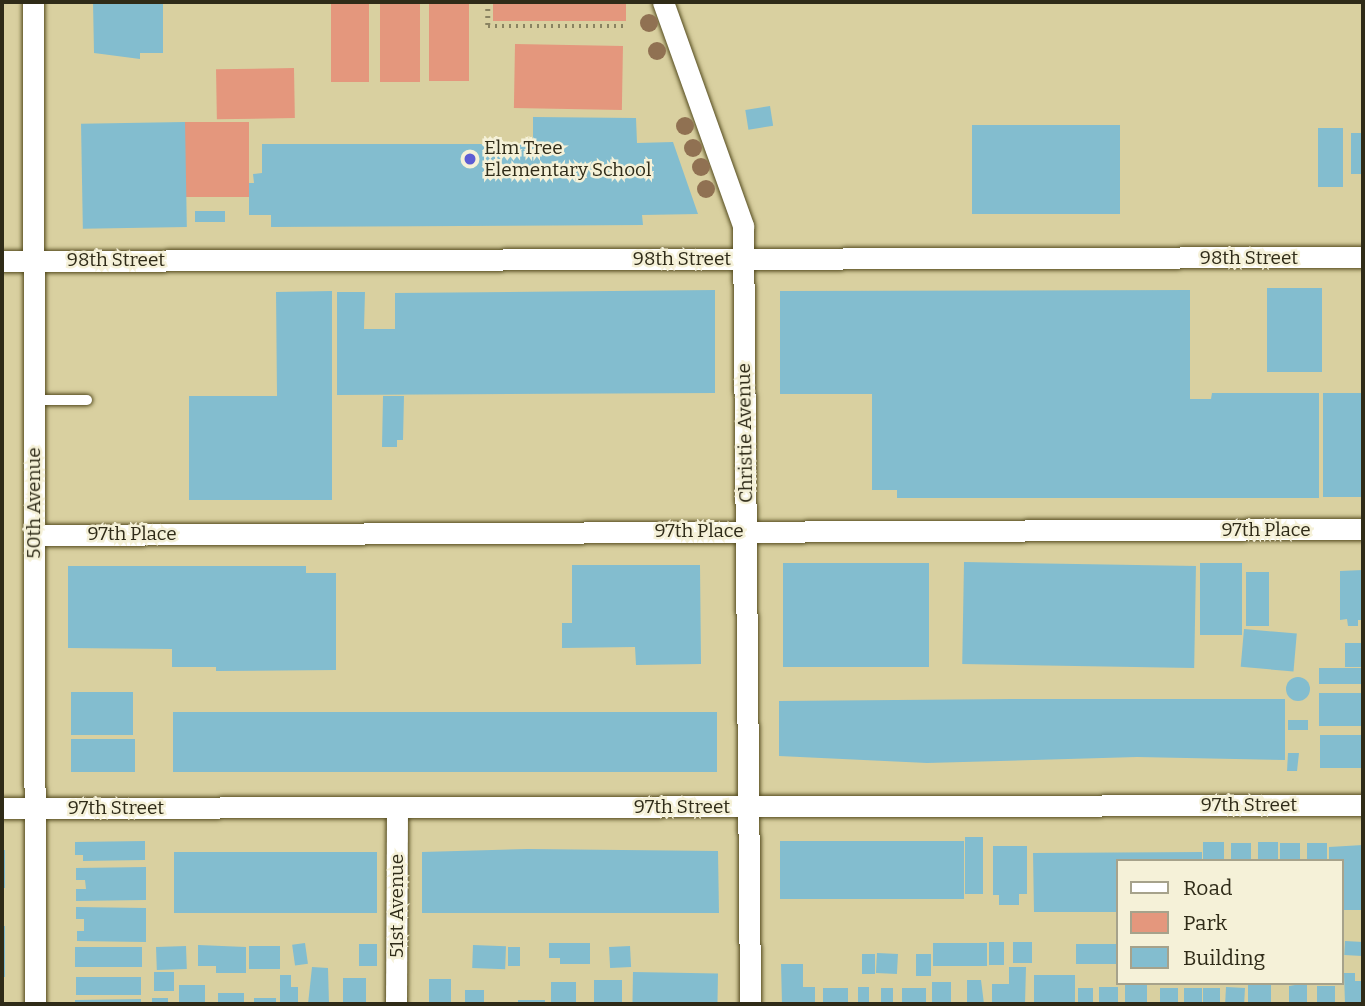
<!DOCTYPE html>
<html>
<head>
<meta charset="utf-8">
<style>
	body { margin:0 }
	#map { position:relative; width:1365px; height:1006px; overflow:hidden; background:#d9d0a0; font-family:Bitter,serif }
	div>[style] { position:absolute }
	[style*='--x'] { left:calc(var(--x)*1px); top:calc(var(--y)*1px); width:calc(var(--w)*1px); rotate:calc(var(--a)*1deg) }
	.green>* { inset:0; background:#e4977d; transform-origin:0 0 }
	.building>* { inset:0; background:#83bdcf; transform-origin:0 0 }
	.round { border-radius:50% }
	.path>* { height:4.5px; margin-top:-2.25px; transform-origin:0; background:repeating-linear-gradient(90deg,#8a8361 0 2px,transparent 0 7px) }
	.roads { filter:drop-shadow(0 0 2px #544b1e) drop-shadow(0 0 2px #544b1e) }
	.service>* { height:10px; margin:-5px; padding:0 5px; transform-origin:5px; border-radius:5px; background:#fff }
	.minor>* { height:21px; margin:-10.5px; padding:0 10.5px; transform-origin:10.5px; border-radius:10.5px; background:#fff }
	.trees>* { width:18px; height:18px; margin:-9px; border-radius:50%; background:#907152 }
	.dots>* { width:19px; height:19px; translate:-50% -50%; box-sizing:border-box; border:4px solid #f5f1d8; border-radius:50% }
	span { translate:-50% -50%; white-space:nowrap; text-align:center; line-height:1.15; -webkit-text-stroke:5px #f5f1d8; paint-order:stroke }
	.poi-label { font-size:19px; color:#2f2b18 }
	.left { translate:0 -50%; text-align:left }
	.street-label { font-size:19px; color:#2f2b18 }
	.frame { position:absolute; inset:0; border:4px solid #2f2b18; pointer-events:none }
	.legend { position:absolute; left:1116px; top:859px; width:228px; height:126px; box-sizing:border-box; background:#f5f1d8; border:2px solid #a6a28b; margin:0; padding:9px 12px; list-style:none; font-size:21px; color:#2f2b18 }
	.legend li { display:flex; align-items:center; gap:14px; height:35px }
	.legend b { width:35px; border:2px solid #a6a28b }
</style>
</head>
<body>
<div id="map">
	<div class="green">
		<i style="left:331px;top:2px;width:38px;height:80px"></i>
		<i style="left:380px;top:2px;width:40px;height:80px"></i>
		<i style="left:429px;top:2px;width:40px;height:79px"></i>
		<i style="left:493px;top:2px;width:133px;height:19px"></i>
		<i style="left:515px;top:44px;width:108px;height:64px;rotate:1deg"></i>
		<i style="left:294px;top:68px;width:50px;height:78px;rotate:89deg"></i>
		<i style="left:185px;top:122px;width:64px;height:75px"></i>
	</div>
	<div class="building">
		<i style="clip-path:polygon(93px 2px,163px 2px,163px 53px,140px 53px,140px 59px,94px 53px)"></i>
		<i style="left:770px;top:106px;width:20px;height:25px;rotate:81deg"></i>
		<i style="clip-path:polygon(533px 117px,636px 118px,637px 143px,673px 142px,698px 214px,642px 215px,643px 225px,271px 227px,271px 215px,249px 215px,249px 183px,254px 183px,253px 174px,262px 173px,262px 144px,533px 144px)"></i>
		<i style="left:185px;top:122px;width:105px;height:104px;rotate:89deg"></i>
		<i style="left:1120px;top:125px;width:89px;height:148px;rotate:90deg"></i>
		<i style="left:1318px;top:128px;width:25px;height:59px"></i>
		<i style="left:1351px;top:133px;width:12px;height:41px"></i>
		<i style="left:195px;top:211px;width:30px;height:11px"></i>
		<i style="left:1322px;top:288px;width:84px;height:55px;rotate:90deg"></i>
		<i style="clip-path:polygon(715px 290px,715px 393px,337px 395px,337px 292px,365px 292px,364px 329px,395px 329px,395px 293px)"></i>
		<i style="clip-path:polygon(1190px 290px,1190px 399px,1211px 399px,1212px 393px,1319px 393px,1319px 498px,897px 498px,897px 490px,872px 490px,872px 394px,780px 394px,780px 291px)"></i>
		<i style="clip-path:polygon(332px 291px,332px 500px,189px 500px,189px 396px,277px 396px,276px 292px)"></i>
		<i style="left:1323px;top:393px;width:40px;height:104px"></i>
		<i style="clip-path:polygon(383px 396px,404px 396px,403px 440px,397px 440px,397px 447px,382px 447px)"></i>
		<i style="left:964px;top:562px;width:232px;height:102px;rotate:1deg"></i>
		<i style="left:783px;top:563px;width:146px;height:104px"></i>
		<i style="left:1200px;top:563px;width:42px;height:72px"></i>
		<i style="clip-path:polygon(572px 565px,700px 565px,701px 664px,636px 665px,635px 647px,562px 648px,562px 623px,572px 623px)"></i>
		<i style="clip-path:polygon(68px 566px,306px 566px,306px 573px,336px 573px,336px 670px,216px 671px,216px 667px,172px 667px,172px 649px,68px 648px)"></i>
		<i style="clip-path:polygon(1363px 570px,1363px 620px,1358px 620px,1358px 626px,1348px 626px,1347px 619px,1340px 620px,1340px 571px)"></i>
		<i style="left:1246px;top:572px;width:23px;height:54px"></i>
		<i style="left:1244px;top:629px;width:53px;height:38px;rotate:5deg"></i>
		<i style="left:1345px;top:643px;width:18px;height:24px"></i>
		<i style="left:1363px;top:668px;width:16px;height:44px;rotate:90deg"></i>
		<i class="round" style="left:1286px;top:677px;width:24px;height:24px"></i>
		<i style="left:71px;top:692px;width:62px;height:43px"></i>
		<i style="left:1363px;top:693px;width:33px;height:44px;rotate:90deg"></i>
		<i style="clip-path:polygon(1012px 699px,1285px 699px,1285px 760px,1137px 757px,927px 763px,779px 756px,779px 701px)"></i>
		<i style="left:173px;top:712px;width:544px;height:60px"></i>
		<i style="left:1288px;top:720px;width:20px;height:10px"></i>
		<i style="left:1320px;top:735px;width:43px;height:33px"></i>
		<i style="left:71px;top:739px;width:64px;height:33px"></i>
		<i style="clip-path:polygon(1288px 753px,1299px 753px,1297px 771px,1287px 771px)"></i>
		<i style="left:965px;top:837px;width:18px;height:57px"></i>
		<i style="clip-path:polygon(145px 841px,145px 860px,83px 861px,83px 855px,75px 855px,75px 842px)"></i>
		<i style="left:964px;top:841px;width:58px;height:184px;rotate:90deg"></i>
		<i style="left:1203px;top:842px;width:21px;height:19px"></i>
		<i style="left:1258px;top:842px;width:20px;height:19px"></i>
		<i style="left:1231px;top:843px;width:20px;height:18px"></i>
		<i style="left:1280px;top:843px;width:20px;height:18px"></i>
		<i style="left:1307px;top:843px;width:20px;height:18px"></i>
		<i style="clip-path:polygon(1363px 845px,1363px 910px,1342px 910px,1342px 861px,1329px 861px,1329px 847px)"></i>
		<i style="clip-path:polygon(993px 846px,1027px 846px,1027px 894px,1019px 894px,1019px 905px,999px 905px,999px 895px,993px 895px)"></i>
		<i style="clip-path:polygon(527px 849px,718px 851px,719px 913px,422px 913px,422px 852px)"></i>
		<i style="left:2px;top:850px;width:3px;height:38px"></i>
		<i style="left:377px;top:852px;width:61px;height:203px;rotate:90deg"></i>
		<i style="clip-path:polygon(1202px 852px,1202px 861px,1118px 861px,1118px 912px,1034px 912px,1033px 853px)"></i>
		<i style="clip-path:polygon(146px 867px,146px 900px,76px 901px,76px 889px,86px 889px,85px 880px,76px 880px,76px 868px)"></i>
		<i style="clip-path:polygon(76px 907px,146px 908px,146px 942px,77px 941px,77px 931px,84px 931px,84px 919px,76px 919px)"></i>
		<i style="left:2px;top:926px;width:3px;height:51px"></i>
		<i style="left:1345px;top:941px;width:18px;height:14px;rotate:3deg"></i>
		<i style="left:989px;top:942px;width:15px;height:23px"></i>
		<i style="left:1013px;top:942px;width:19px;height:21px"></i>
		<i style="left:305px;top:943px;width:21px;height:13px;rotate:82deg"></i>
		<i style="clip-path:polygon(549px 943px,590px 943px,590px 964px,560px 964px,560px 958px,549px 958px)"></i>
		<i style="left:987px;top:943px;width:23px;height:54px;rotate:90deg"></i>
		<i style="left:359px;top:944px;width:18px;height:22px"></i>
		<i style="left:1076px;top:944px;width:42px;height:20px"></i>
		<i style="clip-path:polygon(198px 945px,246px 947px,246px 973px,216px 973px,216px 966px,198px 966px)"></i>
		<i style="left:473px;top:945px;width:33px;height:23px;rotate:2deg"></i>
		<i style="left:186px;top:946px;width:23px;height:30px;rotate:88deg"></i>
		<i style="left:280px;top:946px;width:23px;height:31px;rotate:90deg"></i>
		<i style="left:630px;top:946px;width:21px;height:21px;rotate:87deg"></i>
		<i style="left:75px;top:947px;width:67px;height:20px"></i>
		<i style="left:508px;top:947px;width:12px;height:19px"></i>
		<i style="left:877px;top:953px;width:21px;height:20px;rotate:3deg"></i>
		<i style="left:862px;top:954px;width:13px;height:20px"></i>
		<i style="left:916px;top:954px;width:15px;height:22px"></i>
		<i style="clip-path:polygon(781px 964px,803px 964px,803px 987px,815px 987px,815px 1004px,782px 1004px)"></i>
		<i style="clip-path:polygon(312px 967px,328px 968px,329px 1004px,308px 1004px)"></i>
		<i style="clip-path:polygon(1009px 967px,1026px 967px,1025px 1004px,992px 1004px,992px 984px,1009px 984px)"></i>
		<i style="left:154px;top:972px;width:20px;height:19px"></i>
		<i style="left:633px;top:972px;width:85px;height:32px;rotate:1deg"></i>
		<i style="clip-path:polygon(1344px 973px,1355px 973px,1355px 981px,1363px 981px,1363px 1004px,1345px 1004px)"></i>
		<i style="clip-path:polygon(280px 975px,291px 975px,291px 987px,298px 987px,298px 1004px,280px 1004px)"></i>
		<i style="left:1034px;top:975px;width:41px;height:29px"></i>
		<i style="left:141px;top:977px;width:18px;height:65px;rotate:90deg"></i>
		<i style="left:343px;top:978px;width:23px;height:26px"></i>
		<i style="left:429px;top:979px;width:22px;height:25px"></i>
		<i style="left:594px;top:980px;width:28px;height:24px"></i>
		<i style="clip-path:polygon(967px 980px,981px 980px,984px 1004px,967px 1004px)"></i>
		<i style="left:551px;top:982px;width:25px;height:22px"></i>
		<i style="left:932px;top:982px;width:19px;height:22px"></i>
		<i style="left:1125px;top:983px;width:22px;height:21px"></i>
		<i style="left:1248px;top:983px;width:23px;height:21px"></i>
		<i style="clip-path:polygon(1307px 983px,1307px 1004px,1289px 1004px,1289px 986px)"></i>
		<i style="left:179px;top:985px;width:26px;height:19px"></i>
		<i style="left:1317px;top:986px;width:18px;height:18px"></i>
		<i style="left:869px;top:987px;width:17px;height:11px;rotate:90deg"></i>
		<i style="left:1099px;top:987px;width:19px;height:17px"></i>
		<i style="left:1226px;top:987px;width:19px;height:17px;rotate:3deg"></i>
		<i style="left:823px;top:988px;width:25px;height:16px"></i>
		<i style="left:881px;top:988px;width:12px;height:16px"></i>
		<i style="left:902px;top:988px;width:24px;height:16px"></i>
		<i style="left:1093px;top:988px;width:16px;height:15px;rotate:90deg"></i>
		<i style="left:1160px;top:988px;width:18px;height:16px"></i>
		<i style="left:1184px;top:988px;width:18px;height:16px"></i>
		<i style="left:1203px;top:988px;width:17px;height:16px"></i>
		<i style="left:465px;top:990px;width:19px;height:14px"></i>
		<i style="left:218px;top:993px;width:26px;height:11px"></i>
		<i style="left:152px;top:998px;width:16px;height:6px"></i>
		<i style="left:254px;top:998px;width:22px;height:6px"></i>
		<i style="clip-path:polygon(141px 999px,141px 1004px,75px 1004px,75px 1000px)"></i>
		<i style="left:518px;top:1000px;width:27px;height:4px"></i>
	</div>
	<div class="path">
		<i style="--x:488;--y:2;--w:24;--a:90"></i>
		<i style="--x:488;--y:26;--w:138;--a:0"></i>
	</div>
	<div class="roads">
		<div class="service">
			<i style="--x:34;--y:400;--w:53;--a:0"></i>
		</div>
		<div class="minor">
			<i style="--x:33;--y:2;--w:1002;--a:89.89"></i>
			<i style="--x:663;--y:2;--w:238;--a:70.3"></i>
			<i style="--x:743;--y:226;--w:778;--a:89.48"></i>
			<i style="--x:2;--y:261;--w:1361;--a:-0.17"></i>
			<i style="--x:35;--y:535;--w:1328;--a:-0.26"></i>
			<i style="--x:2;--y:808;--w:1361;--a:-0.13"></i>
			<i style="--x:396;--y:1004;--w:196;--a:-89.7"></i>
		</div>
	</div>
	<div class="trees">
		<i style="left:649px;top:23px"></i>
		<i style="left:657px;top:51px"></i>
		<i style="left:685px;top:126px"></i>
		<i style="left:693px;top:148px"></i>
		<i style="left:701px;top:167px"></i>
		<i style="left:706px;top:189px"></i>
	</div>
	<div class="dots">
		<i style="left:470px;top:159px;background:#5d5cd4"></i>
	</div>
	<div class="poi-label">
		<span class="left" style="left:484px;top:159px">Elm Tree<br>Elementary School</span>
	</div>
	<div class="street-label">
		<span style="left:1249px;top:258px">98th Street</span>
		<span style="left:682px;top:259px">98th Street</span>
		<span style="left:116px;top:260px">98th Street</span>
		<span style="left:745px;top:433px;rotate:-91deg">Christie Avenue</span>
		<span style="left:34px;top:503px;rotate:-90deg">50th Avenue</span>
		<span style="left:1266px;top:530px">97th Place</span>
		<span style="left:699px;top:531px">97th Place</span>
		<span style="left:132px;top:534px">97th Place</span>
		<span style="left:1249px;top:805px">97th Street</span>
		<span style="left:682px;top:807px">97th Street</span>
		<span style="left:116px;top:808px">97th Street</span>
		<span style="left:397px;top:906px;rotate:-90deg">51st Avenue</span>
	</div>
	<div class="frame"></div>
	<ul class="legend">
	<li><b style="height:9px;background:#fff"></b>Road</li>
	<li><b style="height:19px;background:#e4977d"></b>Park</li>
	<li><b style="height:19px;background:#83bdcf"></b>Building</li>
	</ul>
</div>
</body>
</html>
